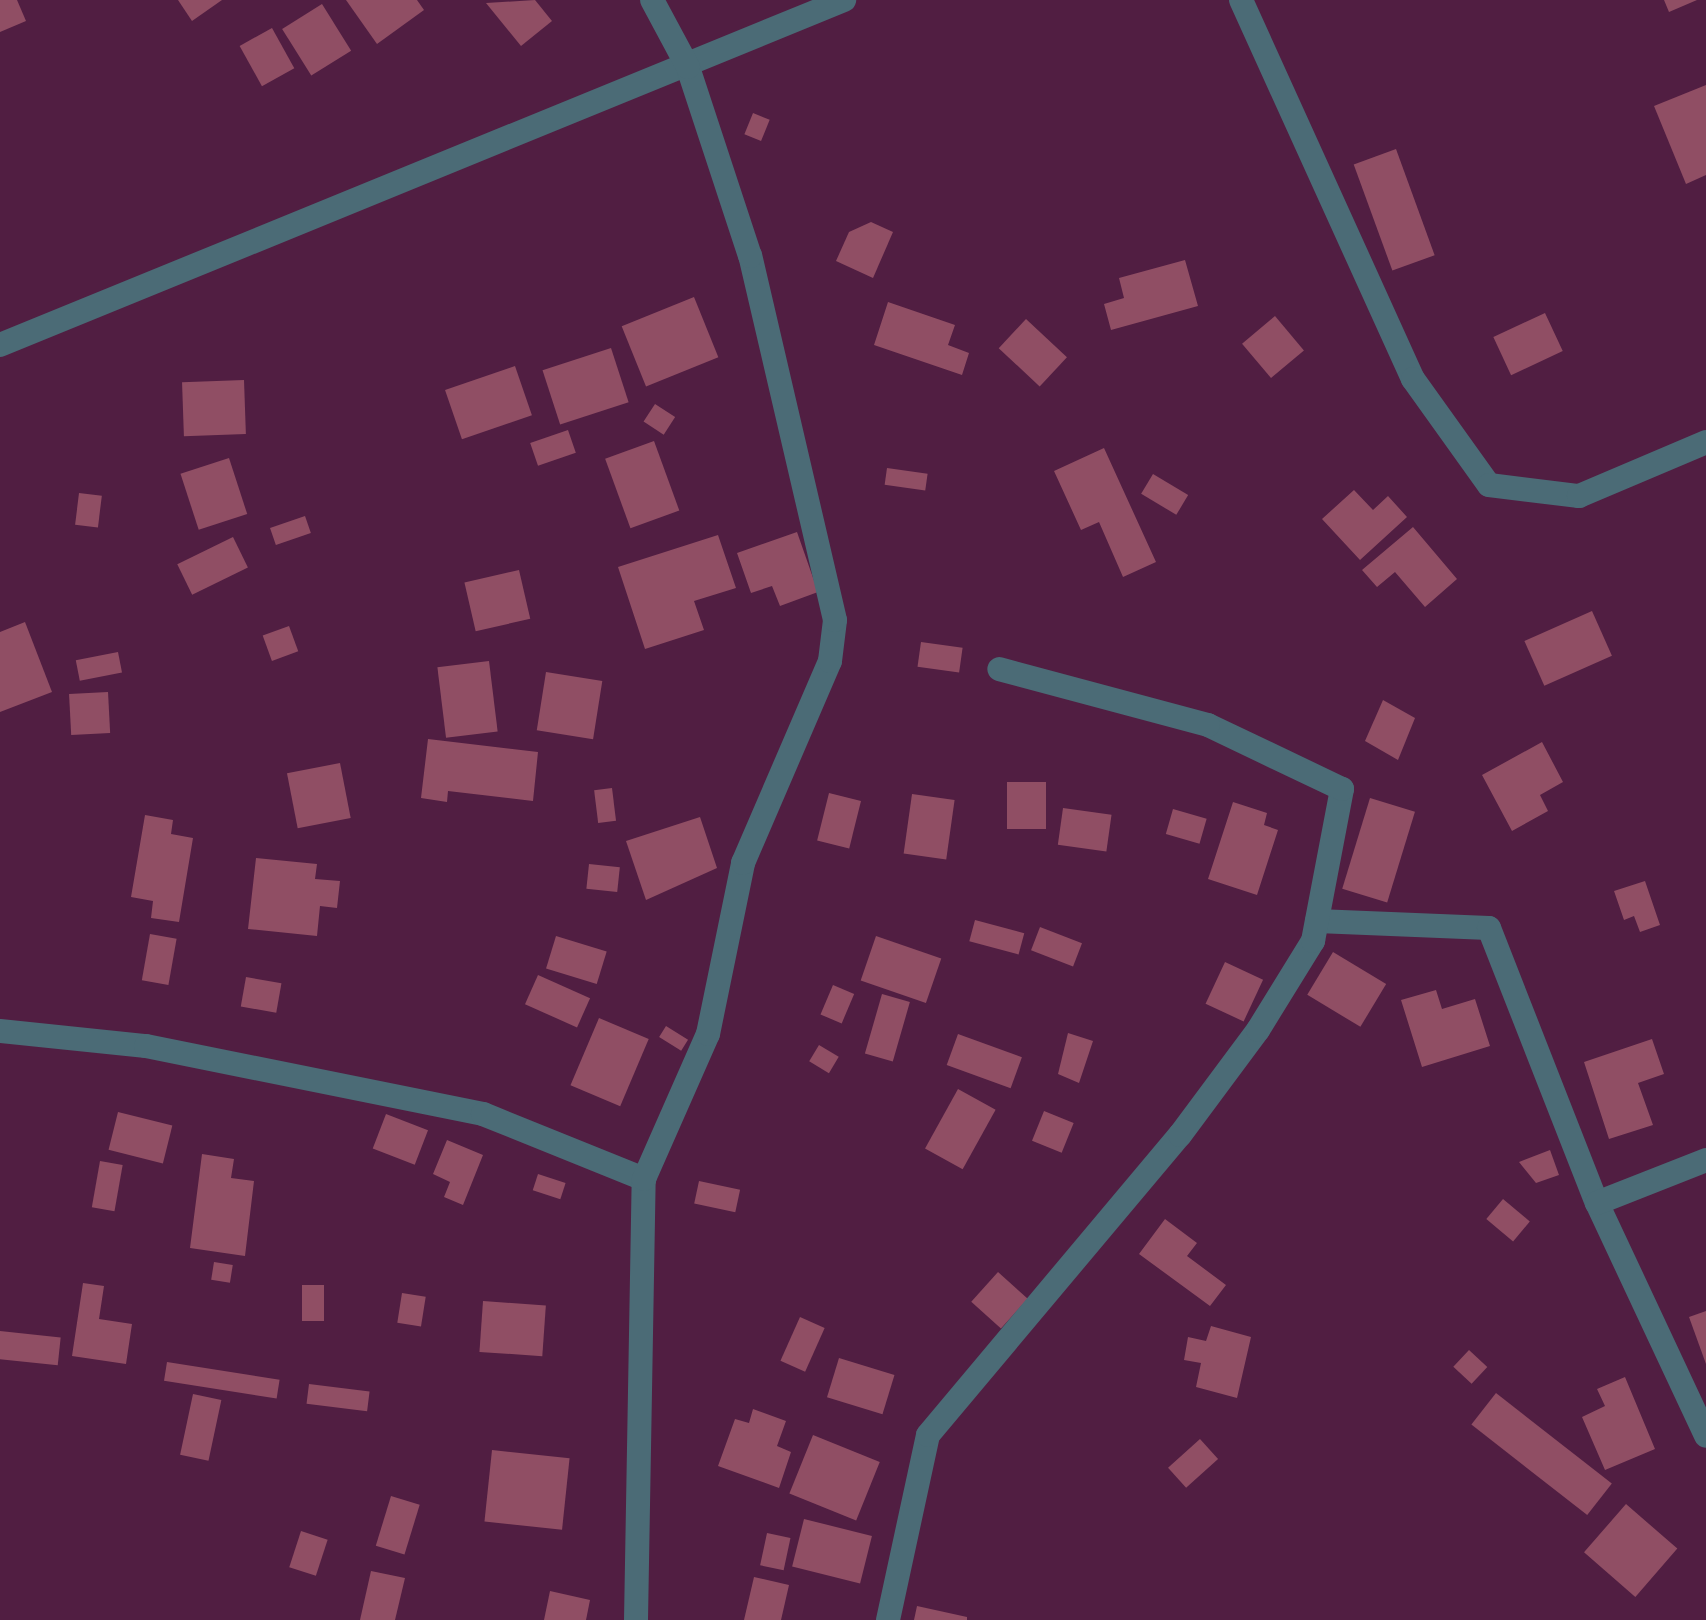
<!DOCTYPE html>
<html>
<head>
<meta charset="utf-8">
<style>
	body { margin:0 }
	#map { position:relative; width:1706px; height:1620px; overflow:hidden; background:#511e42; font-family:"Fira Sans",sans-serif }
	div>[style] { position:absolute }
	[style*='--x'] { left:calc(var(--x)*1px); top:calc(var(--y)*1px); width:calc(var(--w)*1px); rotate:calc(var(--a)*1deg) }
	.building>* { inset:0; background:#904e64; transform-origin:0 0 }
	.minor>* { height:24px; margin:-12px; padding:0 12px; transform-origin:12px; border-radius:12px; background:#4b6b76 }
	span { translate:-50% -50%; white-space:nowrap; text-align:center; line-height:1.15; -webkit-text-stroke:6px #291222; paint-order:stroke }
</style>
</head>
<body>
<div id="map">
	<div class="building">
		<i style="clip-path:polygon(0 0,17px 0,26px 21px,0 32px)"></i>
		<i style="clip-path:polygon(178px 0,222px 0,192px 21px)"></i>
		<i style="clip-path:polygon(346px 0,417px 0,424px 10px,377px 44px)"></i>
		<i style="clip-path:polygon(535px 0,552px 21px,521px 46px,486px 3px)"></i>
		<i style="clip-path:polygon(1664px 0,1697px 0,1669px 12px)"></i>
		<i style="left:322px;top:4px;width:55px;height:47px;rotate:58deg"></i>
		<i style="left:272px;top:28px;width:46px;height:37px;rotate:61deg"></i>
		<i style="clip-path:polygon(1706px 85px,1706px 175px,1686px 184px,1654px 106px)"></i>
		<i style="left:753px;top:113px;width:18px;height:23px;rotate:22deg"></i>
		<i style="left:1396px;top:149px;width:113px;height:45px;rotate:70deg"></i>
		<i style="clip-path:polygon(871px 222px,893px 232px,873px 278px,836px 261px,849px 232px)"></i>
		<i style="clip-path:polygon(1185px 260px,1198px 306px,1111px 330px,1104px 304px,1124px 298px,1119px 278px)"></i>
		<i style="left:694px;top:297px;width:65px;height:78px;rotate:68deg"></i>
		<i style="clip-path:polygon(888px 302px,955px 325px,948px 345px,969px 353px,962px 375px,874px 345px)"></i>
		<i style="left:1545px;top:313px;width:42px;height:57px;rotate:65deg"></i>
		<i style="left:1275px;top:316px;width:45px;height:43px;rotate:50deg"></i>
		<i style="left:1026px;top:319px;width:56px;height:40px;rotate:43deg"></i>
		<i style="left:611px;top:348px;width:57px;height:72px;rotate:72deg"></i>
		<i style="left:515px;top:366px;width:52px;height:74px;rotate:71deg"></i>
		<i style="left:244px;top:380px;width:54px;height:62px;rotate:88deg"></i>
		<i style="left:655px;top:404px;width:24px;height:21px;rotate:33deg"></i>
		<i style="left:568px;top:430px;width:24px;height:40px;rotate:71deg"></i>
		<i style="left:654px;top:441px;width:74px;height:52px;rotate:70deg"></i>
		<i style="clip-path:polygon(1104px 448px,1156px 562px,1123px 577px,1099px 522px,1081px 530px,1054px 471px)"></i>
		<i style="left:229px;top:458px;width:59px;height:51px;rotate:72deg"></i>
		<i style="left:887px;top:468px;width:41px;height:17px;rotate:8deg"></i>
		<i style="left:1153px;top:474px;width:41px;height:23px;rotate:31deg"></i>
		<i style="clip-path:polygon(1354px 490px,1373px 510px,1388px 496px,1407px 517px,1360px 560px,1322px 519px)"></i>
		<i style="left:79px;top:493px;width:23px;height:32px;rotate:7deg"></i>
		<i style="left:305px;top:516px;width:18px;height:37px;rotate:71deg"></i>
		<i style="clip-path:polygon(1413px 527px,1457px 579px,1425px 607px,1395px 572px,1377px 587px,1362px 570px)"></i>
		<i style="clip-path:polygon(797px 532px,818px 592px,780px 606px,772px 586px,751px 593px,737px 553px)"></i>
		<i style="clip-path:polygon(718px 535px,736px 588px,694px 601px,704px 630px,645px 649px,618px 567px)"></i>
		<i style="left:233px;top:537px;width:34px;height:62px;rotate:64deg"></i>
		<i style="left:519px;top:570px;width:50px;height:56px;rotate:77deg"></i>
		<i style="left:1592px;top:611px;width:49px;height:74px;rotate:66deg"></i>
		<i style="clip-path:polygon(25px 622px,52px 692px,0 712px,0 632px)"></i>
		<i style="left:289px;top:626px;width:27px;height:28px;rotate:70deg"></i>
		<i style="left:921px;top:642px;width:42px;height:25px;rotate:8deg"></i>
		<i style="left:118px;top:652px;width:21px;height:43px;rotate:79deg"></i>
		<i style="left:489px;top:661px;width:71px;height:52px;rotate:83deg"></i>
		<i style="left:546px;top:672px;width:57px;height:59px;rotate:9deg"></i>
		<i style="left:108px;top:692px;width:41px;height:39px;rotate:87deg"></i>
		<i style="clip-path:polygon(1383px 700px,1415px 718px,1398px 760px,1365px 741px)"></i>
		<i style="clip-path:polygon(428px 739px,538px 752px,533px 801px,448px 791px,447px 802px,421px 798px)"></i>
		<i style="clip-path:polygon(1542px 742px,1563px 782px,1540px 795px,1548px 811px,1512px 831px,1482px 775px)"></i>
		<i style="left:340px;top:763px;width:56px;height:54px;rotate:79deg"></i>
		<i style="left:1007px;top:782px;width:39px;height:47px"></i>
		<i style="left:612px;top:788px;width:33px;height:18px;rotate:83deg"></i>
		<i style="left:829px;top:793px;width:33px;height:49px;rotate:14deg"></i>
		<i style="left:912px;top:794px;width:43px;height:60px;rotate:8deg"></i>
		<i style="left:1370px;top:798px;width:47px;height:95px;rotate:17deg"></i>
		<i style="clip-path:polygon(1233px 802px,1267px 813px,1264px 825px,1278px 830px,1257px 895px,1208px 879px)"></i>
		<i style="left:1063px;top:808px;width:49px;height:37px;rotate:8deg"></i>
		<i style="left:1173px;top:809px;width:35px;height:26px;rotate:16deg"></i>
		<i style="clip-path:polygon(145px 815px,173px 820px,171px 834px,193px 838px,179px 922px,151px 918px,153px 901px,131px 897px)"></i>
		<i style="clip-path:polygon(700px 817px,717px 868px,646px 900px,626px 841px)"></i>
		<i style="clip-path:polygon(256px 858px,317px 864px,315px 879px,340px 881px,337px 908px,320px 906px,317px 936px,248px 929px)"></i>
		<i style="left:589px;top:864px;width:31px;height:25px;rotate:6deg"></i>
		<i style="clip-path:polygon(1645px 881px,1660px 925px,1640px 932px,1634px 916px,1624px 920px,1614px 891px)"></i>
		<i style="left:975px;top:920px;width:51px;height:22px;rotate:15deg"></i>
		<i style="left:1040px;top:927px;width:45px;height:25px;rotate:21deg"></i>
		<i style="left:150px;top:934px;width:27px;height:47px;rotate:10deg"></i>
		<i style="left:556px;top:936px;width:53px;height:34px;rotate:17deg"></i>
		<i style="left:876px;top:936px;width:69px;height:47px;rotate:19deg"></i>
		<i style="left:1333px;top:952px;width:62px;height:50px;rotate:31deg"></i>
		<i style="left:1225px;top:962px;width:42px;height:46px;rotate:25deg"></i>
		<i style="left:538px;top:975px;width:57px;height:32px;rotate:24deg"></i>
		<i style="left:246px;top:977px;width:36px;height:30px;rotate:10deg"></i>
		<i style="left:833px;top:985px;width:23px;height:32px;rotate:23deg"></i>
		<i style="clip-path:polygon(1436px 990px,1442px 1009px,1475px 999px,1490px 1046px,1422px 1067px,1401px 1000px)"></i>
		<i style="left:882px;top:994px;width:29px;height:62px;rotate:16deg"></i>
		<i style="left:599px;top:1018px;width:54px;height:73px;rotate:23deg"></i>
		<i style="left:666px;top:1026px;width:26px;height:13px;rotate:32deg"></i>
		<i style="clip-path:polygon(1068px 1033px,1093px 1041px,1079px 1083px,1058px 1074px)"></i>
		<i style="left:958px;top:1034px;width:68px;height:33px;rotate:20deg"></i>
		<i style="clip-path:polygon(1652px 1039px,1664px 1074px,1638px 1083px,1653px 1125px,1609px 1139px,1584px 1062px)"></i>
		<i style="left:819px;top:1045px;width:23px;height:19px;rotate:31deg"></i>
		<i style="left:958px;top:1089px;width:43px;height:68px;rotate:29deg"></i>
		<i style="left:1044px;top:1111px;width:32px;height:32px;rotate:22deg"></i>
		<i style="left:118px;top:1112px;width:56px;height:39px;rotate:14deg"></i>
		<i style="left:386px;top:1114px;width:45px;height:37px;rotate:21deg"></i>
		<i style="clip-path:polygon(447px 1140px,483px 1155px,463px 1205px,444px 1197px,450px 1182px,433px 1174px)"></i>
		<i style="clip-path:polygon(1550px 1150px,1559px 1175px,1536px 1183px,1519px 1162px)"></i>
		<i style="clip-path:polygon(202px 1154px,234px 1159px,231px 1178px,254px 1181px,245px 1256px,190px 1248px)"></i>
		<i style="left:100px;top:1161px;width:23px;height:47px;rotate:10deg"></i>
		<i style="left:538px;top:1174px;width:29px;height:17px;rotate:18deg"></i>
		<i style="left:699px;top:1181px;width:42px;height:23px;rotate:12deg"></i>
		<i style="left:1503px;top:1199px;width:35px;height:26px;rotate:40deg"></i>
		<i style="clip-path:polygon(1165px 1219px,1197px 1243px,1187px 1256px,1226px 1285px,1210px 1306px,1139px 1254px)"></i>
		<i style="left:214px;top:1262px;width:19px;height:18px;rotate:9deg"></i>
		<i style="left:998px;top:1272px;width:40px;height:40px;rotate:42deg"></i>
		<i style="clip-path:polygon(83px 1283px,104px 1286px,99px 1319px,132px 1324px,126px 1364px,72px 1356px)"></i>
		<i style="left:302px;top:1285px;width:22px;height:36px"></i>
		<i style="left:402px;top:1293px;width:24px;height:30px;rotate:9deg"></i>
		<i style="left:483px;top:1301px;width:63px;height:51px;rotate:4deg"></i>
		<i style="clip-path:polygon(1706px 1311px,1706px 1364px,1689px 1317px)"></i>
		<i style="left:800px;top:1317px;width:27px;height:48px;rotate:24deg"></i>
		<i style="clip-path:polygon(1211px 1326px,1251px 1337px,1237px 1398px,1196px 1387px,1201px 1363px,1184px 1360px,1188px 1337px,1206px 1341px)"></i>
		<i style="left:0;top:1331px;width:61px;height:28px;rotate:6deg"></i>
		<i style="left:1469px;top:1350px;width:25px;height:23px;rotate:43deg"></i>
		<i style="left:839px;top:1358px;width:58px;height:41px;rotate:17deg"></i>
		<i style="left:167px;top:1362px;width:114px;height:19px;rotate:9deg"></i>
		<i style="clip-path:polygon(1625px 1377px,1655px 1449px,1605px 1470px,1582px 1417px,1605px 1406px,1597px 1389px)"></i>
		<i style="left:309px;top:1384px;width:61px;height:20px;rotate:7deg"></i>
		<i style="left:1496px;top:1393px;width:147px;height:40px;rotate:38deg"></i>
		<i style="left:193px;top:1394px;width:29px;height:62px;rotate:12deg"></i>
		<i style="clip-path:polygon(753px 1409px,786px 1421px,777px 1446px,791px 1452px,779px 1488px,718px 1466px,735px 1419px,749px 1423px)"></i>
		<i style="left:813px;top:1435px;width:72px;height:63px;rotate:22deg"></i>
		<i style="left:1200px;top:1439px;width:27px;height:43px;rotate:48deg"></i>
		<i style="left:492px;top:1450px;width:78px;height:72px;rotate:6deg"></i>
		<i style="left:391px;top:1496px;width:30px;height:52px;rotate:17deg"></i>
		<i style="left:1626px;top:1504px;width:68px;height:64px;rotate:41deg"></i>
		<i style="left:804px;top:1519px;width:70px;height:49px;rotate:14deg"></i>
		<i style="left:301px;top:1531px;width:28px;height:38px;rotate:18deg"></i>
		<i style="left:767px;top:1533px;width:24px;height:33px;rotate:12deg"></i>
		<i style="clip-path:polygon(371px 1571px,405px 1578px,395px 1620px,360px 1620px)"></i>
		<i style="clip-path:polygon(754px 1577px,789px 1585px,781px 1620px,744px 1620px)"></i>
		<i style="clip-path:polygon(550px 1591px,590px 1600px,586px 1620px,544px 1620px)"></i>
		<i style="clip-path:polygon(917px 1606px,967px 1617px,967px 1620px,914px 1620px)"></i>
	</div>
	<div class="minor">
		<i style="--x:1241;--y:0;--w:416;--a:65.6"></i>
		<i style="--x:1413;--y:379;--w:130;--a:54.4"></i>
		<i style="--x:1489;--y:485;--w:91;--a:7"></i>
		<i style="--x:1579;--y:496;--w:138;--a:-23"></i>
		<i style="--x:0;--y:345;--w:912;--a:-22.23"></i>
		<i style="--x:1317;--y:921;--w:172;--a:2.3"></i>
		<i style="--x:1489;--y:928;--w:295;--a:68.6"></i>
		<i style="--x:1597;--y:1203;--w:257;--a:64.9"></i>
		<i style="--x:0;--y:1031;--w:147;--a:5.9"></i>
		<i style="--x:146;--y:1046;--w:344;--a:11.4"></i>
		<i style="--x:483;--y:1114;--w:174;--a:22"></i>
		<i style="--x:1597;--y:1203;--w:117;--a:-21.5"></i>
		<i style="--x:636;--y:1620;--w:441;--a:-89"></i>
		<i style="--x:644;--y:1179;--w:158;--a:-66.2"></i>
		<i style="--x:708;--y:1034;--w:175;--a:-78.4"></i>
		<i style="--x:743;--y:863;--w:220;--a:-66.7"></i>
		<i style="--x:830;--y:661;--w:41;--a:-83"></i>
		<i style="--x:835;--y:620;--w:374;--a:-103.1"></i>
		<i style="--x:750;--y:256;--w:199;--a:-108.2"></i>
		<i style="--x:688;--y:67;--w:76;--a:-118.2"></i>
		<i style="--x:888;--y:1620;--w:189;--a:-77.8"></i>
		<i style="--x:928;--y:1435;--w:392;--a:-50"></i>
		<i style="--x:1180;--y:1135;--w:131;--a:-53.4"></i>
		<i style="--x:1258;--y:1030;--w:105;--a:-58.3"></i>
		<i style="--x:1313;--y:941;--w:155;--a:-79.2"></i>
		<i style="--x:1342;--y:789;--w:148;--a:-154.5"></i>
		<i style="--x:1208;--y:725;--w:216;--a:-165"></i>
	</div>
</div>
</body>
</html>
